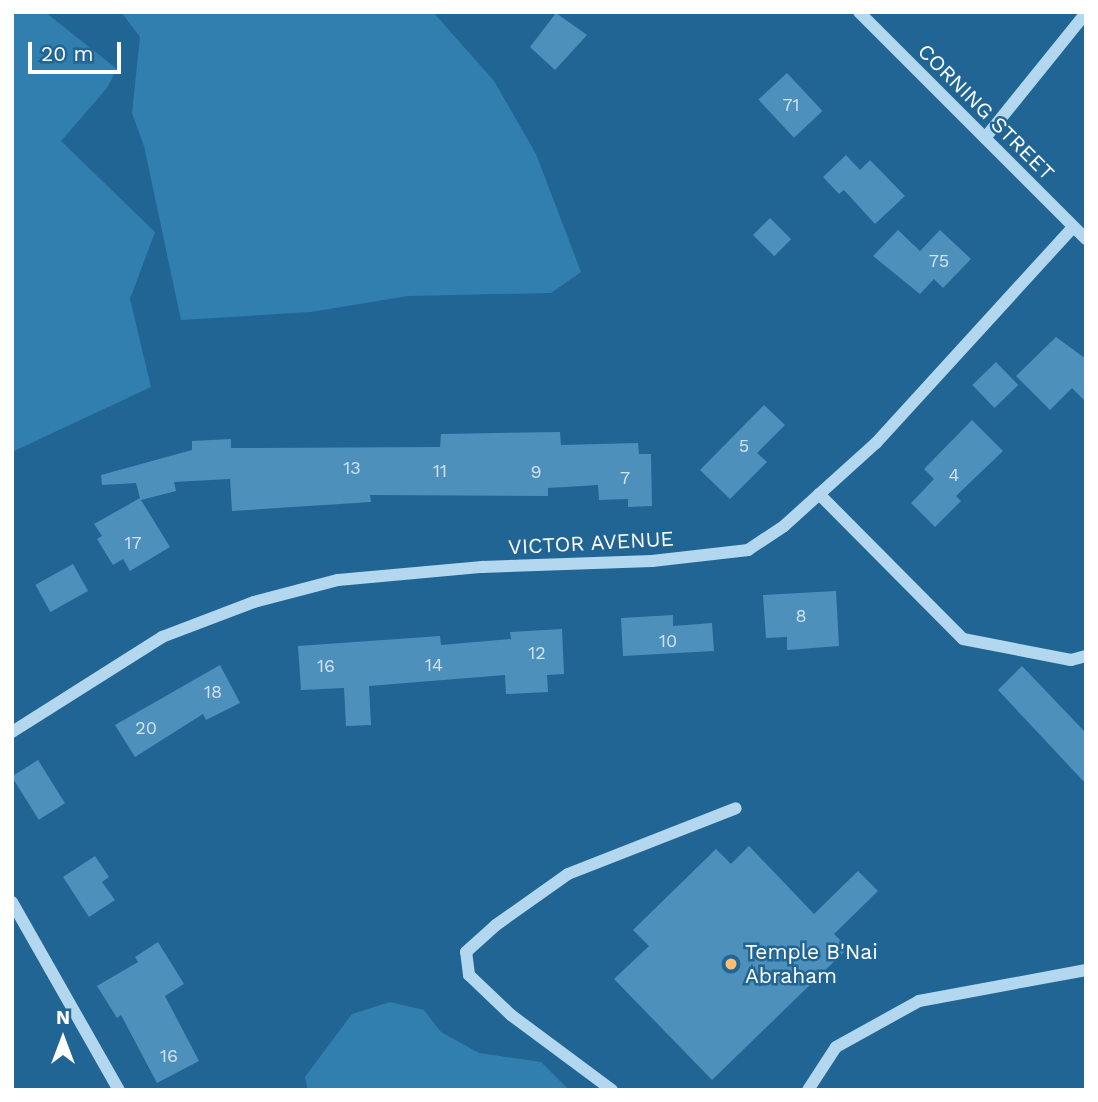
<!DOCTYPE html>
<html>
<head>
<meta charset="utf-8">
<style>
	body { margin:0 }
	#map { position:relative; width:1098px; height:1102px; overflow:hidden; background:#206594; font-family:"Work Sans",sans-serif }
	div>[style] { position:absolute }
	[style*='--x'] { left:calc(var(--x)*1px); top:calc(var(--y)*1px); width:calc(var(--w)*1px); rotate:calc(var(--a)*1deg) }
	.green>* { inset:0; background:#317faf }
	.building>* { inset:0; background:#4d90bc; transform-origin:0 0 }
	.minor>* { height:12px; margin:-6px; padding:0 6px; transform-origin:6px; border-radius:6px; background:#b3d7ee }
	.dots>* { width:19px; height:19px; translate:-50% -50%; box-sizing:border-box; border:4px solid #206594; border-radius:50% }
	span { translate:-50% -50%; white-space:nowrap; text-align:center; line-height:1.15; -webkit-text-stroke:5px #206594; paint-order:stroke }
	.number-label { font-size:18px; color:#d2e3ee }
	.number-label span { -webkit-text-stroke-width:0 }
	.street-label { font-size:21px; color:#fff }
	.poi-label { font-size:21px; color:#fff }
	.left { translate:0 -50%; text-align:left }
	.frame { position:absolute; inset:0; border:14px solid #fff; pointer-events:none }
	.north { position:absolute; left:28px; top:1004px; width:70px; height:70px; -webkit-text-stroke:5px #206594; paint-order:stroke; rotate:0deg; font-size:19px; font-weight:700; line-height:28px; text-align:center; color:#fff }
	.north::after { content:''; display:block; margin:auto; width:24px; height:32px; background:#fff; clip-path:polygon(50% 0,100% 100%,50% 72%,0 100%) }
	.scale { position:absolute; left:28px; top:42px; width:93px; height:32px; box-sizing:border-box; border:4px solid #fff; border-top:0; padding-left:9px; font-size:21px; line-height:24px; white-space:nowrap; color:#fff; -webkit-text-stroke:5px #206594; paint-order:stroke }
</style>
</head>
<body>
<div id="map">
	<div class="green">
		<i style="clip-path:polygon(12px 12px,45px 12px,117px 69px,107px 88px,61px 141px,155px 232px,130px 299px,151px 387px,12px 452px)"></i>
		<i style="clip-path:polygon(121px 12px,433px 12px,494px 81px,536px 154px,581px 272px,551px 293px,408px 296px,311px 312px,181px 320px,144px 146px,132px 113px,140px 37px)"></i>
		<i style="clip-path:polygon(390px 1002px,424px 1010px,441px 1032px,479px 1053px,541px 1062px,569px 1090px,308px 1090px,305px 1077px,352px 1014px)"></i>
	</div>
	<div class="building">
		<i style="clip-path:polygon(556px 13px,587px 35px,555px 70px,530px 47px)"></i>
		<i style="left:787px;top:73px;width:52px;height:39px;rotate:47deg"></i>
		<i style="clip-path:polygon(846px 155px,860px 170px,870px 160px,905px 196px,875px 224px,844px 190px,839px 194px,823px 177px)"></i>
		<i style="left:770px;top:218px;width:30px;height:24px;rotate:45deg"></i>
		<i style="clip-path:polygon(898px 230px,920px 251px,940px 230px,971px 259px,943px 288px,934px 279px,920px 294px,873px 256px)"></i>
		<i style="clip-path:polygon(1056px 337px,1086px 359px,1086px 402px,1072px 388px,1050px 410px,1016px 376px)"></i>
		<i style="left:996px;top:362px;width:32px;height:33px;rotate:46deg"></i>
		<i style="clip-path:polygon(764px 405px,785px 425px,757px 453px,767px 462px,730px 499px,700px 470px)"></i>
		<i style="clip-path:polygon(972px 420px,1003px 451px,956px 496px,961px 501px,935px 527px,911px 503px,934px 479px,924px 469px)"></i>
		<i style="clip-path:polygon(560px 432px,561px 445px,638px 443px,639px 454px,651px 454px,652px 506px,628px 507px,628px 499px,599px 500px,598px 485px,548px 488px,548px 496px,370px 495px,371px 502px,232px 511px,230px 479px,174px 482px,176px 491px,141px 500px,170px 547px,130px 571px,123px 559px,113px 565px,97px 539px,102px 536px,94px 524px,140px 498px,136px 483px,102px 485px,101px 475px,192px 450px,192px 441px,231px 439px,231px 448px,440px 447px,441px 434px)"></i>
		<i style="left:73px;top:564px;width:31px;height:43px;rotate:61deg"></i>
		<i style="clip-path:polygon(836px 591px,839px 646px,787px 650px,787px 637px,766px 638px,763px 595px)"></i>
		<i style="clip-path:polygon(673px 615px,673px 626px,712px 623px,714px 651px,623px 656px,621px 618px)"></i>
		<i style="clip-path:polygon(562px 629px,564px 674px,547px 675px,548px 692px,506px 694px,505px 675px,369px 686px,371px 725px,346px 726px,344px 688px,301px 690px,298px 646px,440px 636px,441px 645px,511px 639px,510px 632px)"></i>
		<i style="clip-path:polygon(220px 665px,240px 703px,206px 720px,203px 714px,135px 757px,115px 725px)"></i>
		<i style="clip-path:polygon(1022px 666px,1086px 733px,1086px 784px,998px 690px)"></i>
		<i style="left:38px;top:760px;width:51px;height:31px;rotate:58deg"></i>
		<i style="clip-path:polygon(749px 846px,814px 914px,858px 871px,878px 891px,834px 934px,848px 948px,712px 1080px,614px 979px,649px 946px,633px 930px,716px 849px,731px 864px)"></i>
		<i style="clip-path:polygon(95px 856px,109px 877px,102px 882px,115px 900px,89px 917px,63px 877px)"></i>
		<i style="clip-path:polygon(158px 942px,184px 984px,165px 996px,199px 1061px,157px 1083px,121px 1015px,117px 1018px,97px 986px,138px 962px,135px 957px)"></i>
	</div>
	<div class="minor">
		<i style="--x:859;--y:12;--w:321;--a:45"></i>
		<i style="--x:985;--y:138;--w:161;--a:-51.1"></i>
		<i style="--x:819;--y:494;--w:204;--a:45.2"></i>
		<i style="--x:963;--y:639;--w:110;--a:11"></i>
		<i style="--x:1071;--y:660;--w:16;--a:-15"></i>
		<i style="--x:12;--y:732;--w:178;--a:-32.3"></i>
		<i style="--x:162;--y:637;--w:98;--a:-20.8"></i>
		<i style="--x:254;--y:602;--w:87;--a:-14.7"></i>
		<i style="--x:338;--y:580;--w:145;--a:-5.2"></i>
		<i style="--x:482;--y:567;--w:170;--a:-2"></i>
		<i style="--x:652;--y:561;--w:97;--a:-6.5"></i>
		<i style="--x:748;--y:550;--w:43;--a:-33.7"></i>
		<i style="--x:784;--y:526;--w:124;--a:-42.1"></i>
		<i style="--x:876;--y:443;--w:292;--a:-47.6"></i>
		<i style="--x:12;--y:902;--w:216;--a:60.4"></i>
		<i style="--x:612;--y:1090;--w:126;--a:-143.4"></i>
		<i style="--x:511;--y:1015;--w:58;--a:-136.4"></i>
		<i style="--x:469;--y:975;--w:23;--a:-97"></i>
		<i style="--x:466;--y:952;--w:40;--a:-42"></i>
		<i style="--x:496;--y:925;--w:88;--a:-35.3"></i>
		<i style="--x:568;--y:874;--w:180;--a:-21.4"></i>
		<i style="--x:808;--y:1090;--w:51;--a:-56.9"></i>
		<i style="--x:836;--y:1047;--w:95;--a:-29"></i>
		<i style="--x:919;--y:1001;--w:170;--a:-10.5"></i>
	</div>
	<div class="dots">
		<i style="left:731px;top:964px;background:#fbbe74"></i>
	</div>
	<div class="number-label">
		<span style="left:791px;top:105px">71</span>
		<span style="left:939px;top:261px">75</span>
		<span style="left:744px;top:446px">5</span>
		<span style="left:352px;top:468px">13</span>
		<span style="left:440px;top:471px">11</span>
		<span style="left:536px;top:472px">9</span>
		<span style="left:954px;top:475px">4</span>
		<span style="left:625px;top:478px">7</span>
		<span style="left:133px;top:543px">17</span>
		<span style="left:801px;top:616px">8</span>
		<span style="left:668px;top:641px">10</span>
		<span style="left:537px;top:653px">12</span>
		<span style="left:434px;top:665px">14</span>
		<span style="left:326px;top:666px">16</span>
		<span style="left:213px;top:692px">18</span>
		<span style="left:146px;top:728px">20</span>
		<span style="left:169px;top:1056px">16</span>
	</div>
	<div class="street-label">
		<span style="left:986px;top:112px;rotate:45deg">CORNING STREET</span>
		<span style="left:591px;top:543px;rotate:-3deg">VICTOR AVENUE</span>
	</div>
	<div class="poi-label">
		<span class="left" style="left:745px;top:964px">Temple B'Nai<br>Abraham</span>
	</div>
	<div class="frame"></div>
	<div class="north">N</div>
	<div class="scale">20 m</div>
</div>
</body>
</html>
